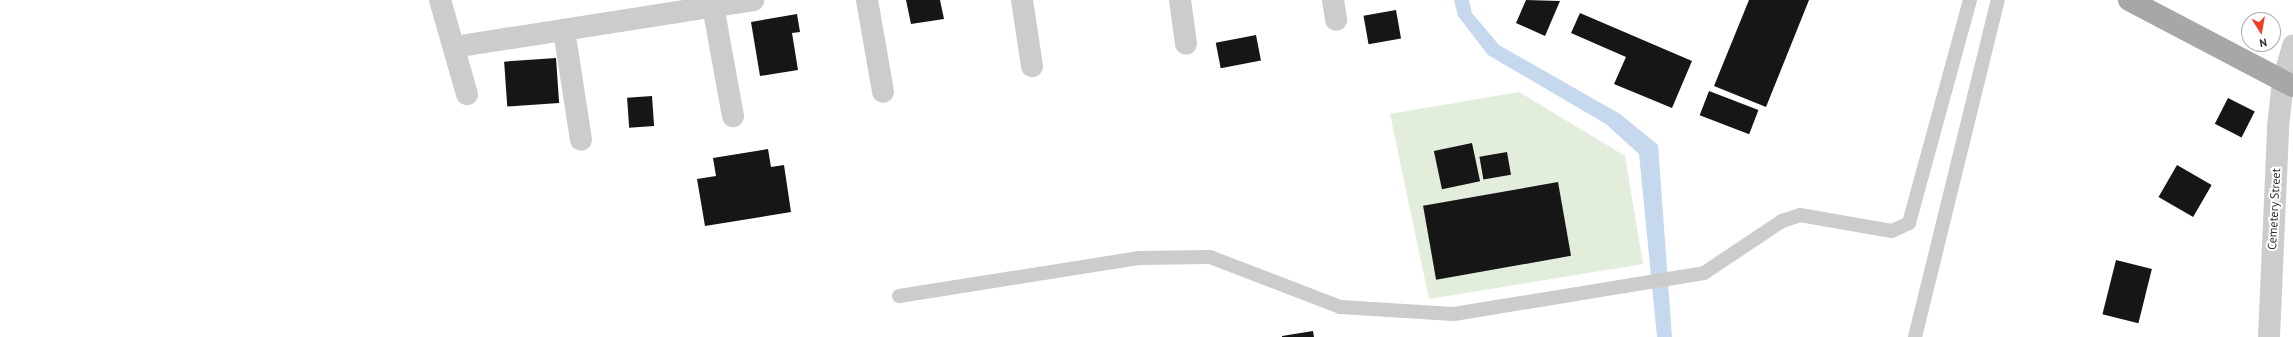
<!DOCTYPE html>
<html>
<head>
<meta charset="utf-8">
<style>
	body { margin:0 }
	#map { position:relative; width:2293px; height:337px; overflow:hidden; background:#fff; font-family:"PT Sans",sans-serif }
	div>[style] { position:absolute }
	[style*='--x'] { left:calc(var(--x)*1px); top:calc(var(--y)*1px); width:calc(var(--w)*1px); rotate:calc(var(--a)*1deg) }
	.green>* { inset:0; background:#e2eddc }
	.water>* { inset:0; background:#c6d8ee }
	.building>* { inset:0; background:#161616; transform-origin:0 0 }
	.lane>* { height:14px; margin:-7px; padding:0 7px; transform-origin:7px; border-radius:7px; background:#ccc }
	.street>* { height:22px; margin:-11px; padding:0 11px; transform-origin:11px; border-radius:11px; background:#ccc }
	.primary>* { height:22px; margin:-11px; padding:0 11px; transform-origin:11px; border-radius:11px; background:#a7a7a7 }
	span { translate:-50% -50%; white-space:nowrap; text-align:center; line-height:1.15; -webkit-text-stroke:4px #fff; paint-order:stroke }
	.street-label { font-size:12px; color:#2f2f2f }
	.north { position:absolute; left:2241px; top:12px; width:40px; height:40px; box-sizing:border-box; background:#fff; border:1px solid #acacac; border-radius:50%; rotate:169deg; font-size:11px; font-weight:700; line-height:16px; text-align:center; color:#2f2f2f }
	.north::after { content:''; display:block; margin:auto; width:14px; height:18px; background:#f23a25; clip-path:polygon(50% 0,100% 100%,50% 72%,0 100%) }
</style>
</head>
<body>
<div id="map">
	<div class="green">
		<i style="clip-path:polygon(1519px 92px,1625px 156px,1643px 264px,1429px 299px,1390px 114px)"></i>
	</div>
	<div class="water">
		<i style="clip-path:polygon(1454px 0,1469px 0,1472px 13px,1499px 45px,1620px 114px,1658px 145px,1672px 337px,1657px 337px,1639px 154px,1606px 124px,1488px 55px,1458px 16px)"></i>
	</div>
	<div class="building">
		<i style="clip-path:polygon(906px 0,940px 0,944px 19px,911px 24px)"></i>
		<i style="clip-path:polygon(1526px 0,1560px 1px,1545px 36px,1516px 23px)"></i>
		<i style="clip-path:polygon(1749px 0,1809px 0,1766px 107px,1714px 86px)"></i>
		<i style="left:1396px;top:10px;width:29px;height:33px;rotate:80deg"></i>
		<i style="clip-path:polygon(1580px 13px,1692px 61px,1672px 108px,1614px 84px,1626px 57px,1571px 33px)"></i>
		<i style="clip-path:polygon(797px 14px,800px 32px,792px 33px,798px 70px,760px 76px,751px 22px)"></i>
		<i style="left:1256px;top:35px;width:26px;height:41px;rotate:79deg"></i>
		<i style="left:556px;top:58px;width:45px;height:52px;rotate:86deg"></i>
		<i style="left:1709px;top:91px;width:53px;height:26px;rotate:21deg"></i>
		<i style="left:652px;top:96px;width:30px;height:25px;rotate:86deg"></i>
		<i style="left:2228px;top:98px;width:30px;height:29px;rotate:27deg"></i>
		<i style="left:1472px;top:143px;width:39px;height:39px;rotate:78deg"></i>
		<i style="clip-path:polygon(768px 149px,771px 167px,784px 165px,791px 212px,705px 226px,697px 179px,716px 176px,713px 158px)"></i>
		<i style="left:1507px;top:152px;width:23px;height:28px;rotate:80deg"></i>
		<i style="left:2177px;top:165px;width:40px;height:37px;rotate:30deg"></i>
		<i style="left:1558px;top:182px;width:75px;height:137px;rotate:80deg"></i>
		<i style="left:2116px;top:260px;width:37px;height:56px;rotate:14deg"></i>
		<i style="clip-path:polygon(1313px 331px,1314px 337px,1282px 337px,1282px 336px)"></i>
	</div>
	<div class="lane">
		<i style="--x:899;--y:296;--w:242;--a:-9"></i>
		<i style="--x:1138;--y:258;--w:72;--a:-0.8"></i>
		<i style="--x:1210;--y:257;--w:139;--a:21"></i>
		<i style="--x:1340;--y:307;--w:114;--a:3.5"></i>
		<i style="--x:1454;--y:314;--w:253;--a:-9.3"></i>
		<i style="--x:1704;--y:273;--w:94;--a:-33.7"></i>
		<i style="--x:1782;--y:221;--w:19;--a:-18"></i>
		<i style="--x:1800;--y:215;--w:93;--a:9.9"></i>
		<i style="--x:1892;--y:231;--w:19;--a:-25"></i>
		<i style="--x:1909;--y:223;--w:231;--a:-74.7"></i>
		<i style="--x:1915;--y:337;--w:347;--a:-76.2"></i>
	</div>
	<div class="street">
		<i style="--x:440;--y:0;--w:98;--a:74"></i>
		<i style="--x:867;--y:0;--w:93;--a:80.1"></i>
		<i style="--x:1022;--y:0;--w:67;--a:81.4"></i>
		<i style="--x:1180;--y:0;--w:44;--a:82.2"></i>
		<i style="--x:1333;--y:0;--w:20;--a:81"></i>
		<i style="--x:713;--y:6;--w:112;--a:79.7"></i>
		<i style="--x:564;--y:30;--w:111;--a:81.2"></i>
		<i style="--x:454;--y:47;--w:303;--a:-8.9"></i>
		<i style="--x:2269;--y:337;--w:210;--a:-87.5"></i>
		<i style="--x:2278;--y:127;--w:46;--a:-83.8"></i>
		<i style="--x:2283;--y:81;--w:37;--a:-74"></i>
	</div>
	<div class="primary">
		<i style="--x:2129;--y:0;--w:185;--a:27.7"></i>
	</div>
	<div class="street-label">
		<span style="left:2274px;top:209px;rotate:-87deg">Cemetery Street</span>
	</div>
	<div class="north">N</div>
</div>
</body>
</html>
